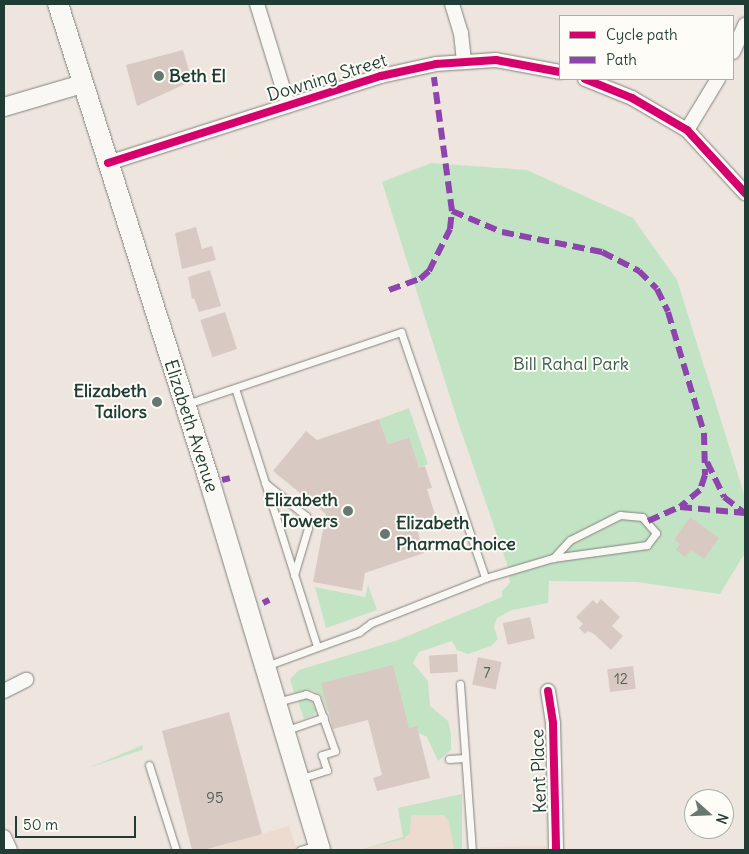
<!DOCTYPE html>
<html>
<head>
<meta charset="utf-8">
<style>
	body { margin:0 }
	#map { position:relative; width:749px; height:854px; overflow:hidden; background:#eee5df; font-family:Delius,sans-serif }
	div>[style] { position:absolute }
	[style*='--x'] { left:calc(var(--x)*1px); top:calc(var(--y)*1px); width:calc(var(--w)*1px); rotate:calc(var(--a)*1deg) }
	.built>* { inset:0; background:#eedbd0 }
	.green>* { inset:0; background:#c2e4c5 }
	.building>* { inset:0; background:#d8cac2; transform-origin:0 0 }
	.roads { filter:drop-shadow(0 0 1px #82837f) drop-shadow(0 0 1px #82837f) }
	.service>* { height:7px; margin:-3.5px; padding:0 3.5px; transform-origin:3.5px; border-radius:3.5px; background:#f9f8f5 }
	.minor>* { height:14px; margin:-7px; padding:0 7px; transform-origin:7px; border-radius:7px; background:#f9f8f5 }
	.tertiary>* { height:18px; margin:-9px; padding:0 9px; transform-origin:9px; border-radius:9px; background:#f9f8f5 }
	.secondary>* { height:20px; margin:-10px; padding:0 10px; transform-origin:10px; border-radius:10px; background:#f9f8f5 }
	.quiet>* { height:6px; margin-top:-3px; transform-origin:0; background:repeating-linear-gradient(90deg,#8e44ad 0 12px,transparent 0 18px) }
	.cycleway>* { height:8px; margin:-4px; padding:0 4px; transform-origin:4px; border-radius:4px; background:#d6006c }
	.dots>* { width:14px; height:14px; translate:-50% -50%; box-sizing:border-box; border:2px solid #fdfcf7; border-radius:50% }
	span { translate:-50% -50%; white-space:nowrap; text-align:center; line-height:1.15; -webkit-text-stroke:4px #fdfcf7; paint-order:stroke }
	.number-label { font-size:15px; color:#4d6058 }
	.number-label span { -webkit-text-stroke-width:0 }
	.poi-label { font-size:18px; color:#1f3d34; font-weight:700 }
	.left { translate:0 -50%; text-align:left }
	.right { translate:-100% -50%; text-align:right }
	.street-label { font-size:18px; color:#1f3d34 }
	.park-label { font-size:18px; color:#385e4d }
	.frame { position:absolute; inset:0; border:5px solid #1f3d34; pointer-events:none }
	.legend { position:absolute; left:559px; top:15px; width:175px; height:65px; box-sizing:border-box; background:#fdfcf7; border:1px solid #a4b0a9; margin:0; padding:6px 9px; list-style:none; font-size:15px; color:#1f3d34 }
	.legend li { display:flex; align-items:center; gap:10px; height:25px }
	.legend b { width:25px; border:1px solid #a4b0a9 }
	.north { position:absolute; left:684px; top:789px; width:50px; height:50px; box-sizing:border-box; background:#fdfcf7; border:1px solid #a4b0a9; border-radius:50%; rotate:110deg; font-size:14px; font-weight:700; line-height:20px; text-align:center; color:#1f3d34 }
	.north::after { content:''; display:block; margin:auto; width:18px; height:22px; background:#677870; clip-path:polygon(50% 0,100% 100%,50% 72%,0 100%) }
	.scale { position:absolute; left:15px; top:816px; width:121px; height:22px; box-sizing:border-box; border:2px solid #1f3d34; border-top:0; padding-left:6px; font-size:15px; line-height:18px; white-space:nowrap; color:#1f3d34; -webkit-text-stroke:4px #fdfcf7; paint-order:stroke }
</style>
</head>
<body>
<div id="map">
	<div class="built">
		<i style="clip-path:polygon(462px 794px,462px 850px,360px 850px,403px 837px,398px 808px)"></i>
		<i style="clip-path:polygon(289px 826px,297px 850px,209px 850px,230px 843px)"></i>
		<i style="clip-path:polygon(547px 846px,547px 850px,480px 850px,480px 847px)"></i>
	</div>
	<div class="green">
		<i style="clip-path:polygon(431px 163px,527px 170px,633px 218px,677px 280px,745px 497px,745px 553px,720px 594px,637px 582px,549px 581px,548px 603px,512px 610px,497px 618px,494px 627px,498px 639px,491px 646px,468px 654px,457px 650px,452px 641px,419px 652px,413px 663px,428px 681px,430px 706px,448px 721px,451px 734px,451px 750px,438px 761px,427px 737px,409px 728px,327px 711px,321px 695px,312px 690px,294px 693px,290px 679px,299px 670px,398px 640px,502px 597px,502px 591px,510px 583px,508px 567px,458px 422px,382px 182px)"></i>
		<i style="clip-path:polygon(409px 408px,428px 464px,419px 468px,408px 437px,388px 444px,379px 419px)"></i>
		<i style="clip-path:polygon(368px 585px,377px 610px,326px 628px,315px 587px,365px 597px)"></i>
		<i style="clip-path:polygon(309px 698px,316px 710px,314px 715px,304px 719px,298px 701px)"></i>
		<i style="clip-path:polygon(143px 745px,142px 750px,88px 768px)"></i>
		<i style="clip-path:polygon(462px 794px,462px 850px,454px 850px,449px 822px,444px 815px,411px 815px,410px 832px,404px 839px,360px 850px,403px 837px,398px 808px)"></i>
	</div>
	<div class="building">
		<i style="clip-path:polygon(183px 50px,192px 81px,137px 106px,126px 65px)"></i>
		<i style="clip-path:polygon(196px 227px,202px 249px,212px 246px,216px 260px,182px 269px,175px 233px)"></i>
		<i style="clip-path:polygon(210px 270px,221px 306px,199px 312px,194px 298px,192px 299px,188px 277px)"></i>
		<i style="left:225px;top:312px;width:39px;height:26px;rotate:72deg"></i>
		<i style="clip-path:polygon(379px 419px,388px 444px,409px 437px,419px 468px,425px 466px,432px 488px,427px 489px,436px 518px,416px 526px,424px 553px,365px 573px,362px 591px,313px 582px,326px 514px,273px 471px,306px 431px,317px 440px)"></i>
		<i style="clip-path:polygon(690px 517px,719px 538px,704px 559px,691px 550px,685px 557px,676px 550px,680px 544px,674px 540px)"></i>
		<i style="clip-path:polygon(601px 599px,620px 617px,612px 626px,623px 636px,611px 650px,594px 634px,588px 631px,585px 634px,579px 628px,583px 624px,576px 617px,593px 600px,597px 604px)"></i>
		<i style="left:530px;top:617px;width:22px;height:28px;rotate:77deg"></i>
		<i style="left:457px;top:654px;width:18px;height:28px;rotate:87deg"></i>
		<i style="left:478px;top:657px;width:24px;height:28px;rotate:12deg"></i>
		<i style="clip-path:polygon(393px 665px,409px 728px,417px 726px,430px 778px,377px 791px,373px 778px,382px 775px,368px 720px,333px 729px,321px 683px)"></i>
		<i style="left:633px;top:666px;width:23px;height:26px;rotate:83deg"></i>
		<i style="clip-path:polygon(229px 712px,262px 834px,204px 850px,192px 850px,162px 731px)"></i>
	</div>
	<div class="roads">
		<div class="service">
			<i style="--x:235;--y:388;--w:271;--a:72.4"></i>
			<i style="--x:187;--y:404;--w:226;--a:-18.6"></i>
			<i style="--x:401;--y:332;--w:260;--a:71.1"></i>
			<i style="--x:265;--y:483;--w:53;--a:38.8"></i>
			<i style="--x:306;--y:516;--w:12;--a:81"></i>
			<i style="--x:308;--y:528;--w:49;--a:106.6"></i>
			<i style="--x:266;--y:666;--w:99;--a:-20.1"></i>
			<i style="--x:359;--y:632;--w:15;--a:-37"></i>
			<i style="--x:371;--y:623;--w:123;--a:-21.5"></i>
			<i style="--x:485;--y:578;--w:71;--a:-16.4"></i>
			<i style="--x:553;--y:558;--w:95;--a:-7.9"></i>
			<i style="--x:647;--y:545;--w:15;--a:-53"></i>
			<i style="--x:656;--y:533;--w:21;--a:-131"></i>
			<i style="--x:642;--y:517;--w:22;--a:-175"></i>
			<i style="--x:620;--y:515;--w:56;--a:153.4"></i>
			<i style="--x:570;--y:540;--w:25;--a:133"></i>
			<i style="--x:460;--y:684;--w:166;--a:85.9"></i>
			<i style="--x:277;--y:702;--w:30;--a:-15"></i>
			<i style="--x:306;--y:694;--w:11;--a:22"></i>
			<i style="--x:316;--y:698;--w:56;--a:70.3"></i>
			<i style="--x:335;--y:751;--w:14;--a:163"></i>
			<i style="--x:322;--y:755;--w:16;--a:72"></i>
			<i style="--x:327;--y:770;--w:28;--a:162"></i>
			<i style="--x:287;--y:730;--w:39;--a:-19"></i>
			<i style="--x:449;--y:759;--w:15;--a:-4"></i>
			<i style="--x:149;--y:765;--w:89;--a:72.4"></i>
			<i style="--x:300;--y:850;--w:19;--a:-16"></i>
		</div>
		<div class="minor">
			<i style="--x:257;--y:4;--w:106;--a:72.9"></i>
			<i style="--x:452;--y:4;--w:30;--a:73"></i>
			<i style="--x:461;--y:33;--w:27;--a:84"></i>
			<i style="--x:733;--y:52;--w:30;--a:-66"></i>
			<i style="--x:585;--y:79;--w:51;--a:22"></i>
			<i style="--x:632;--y:98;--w:64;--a:30.2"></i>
			<i style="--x:687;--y:130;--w:86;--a:47.4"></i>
			<i style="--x:687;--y:130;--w:60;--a:-58.7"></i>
			<i style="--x:108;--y:163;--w:287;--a:-17.7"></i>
			<i style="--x:381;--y:76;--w:56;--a:-12.3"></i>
			<i style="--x:436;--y:64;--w:60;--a:-3.8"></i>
			<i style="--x:496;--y:60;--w:65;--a:10.6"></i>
			<i style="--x:4;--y:691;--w:25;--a:-27"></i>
			<i style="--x:548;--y:691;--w:33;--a:81"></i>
			<i style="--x:553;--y:724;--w:126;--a:88.6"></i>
			<i style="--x:4;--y:837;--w:14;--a:65"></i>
		</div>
		<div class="tertiary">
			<i style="--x:4;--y:107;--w:81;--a:-16.4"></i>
		</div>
		<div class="secondary">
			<i style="--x:58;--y:4;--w:503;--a:72.39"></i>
			<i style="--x:210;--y:483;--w:383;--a:73.3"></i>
		</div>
	</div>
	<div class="quiet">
		<i style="--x:452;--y:211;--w:54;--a:22.8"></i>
		<i style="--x:502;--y:232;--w:102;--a:11.3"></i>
		<i style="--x:602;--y:252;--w:42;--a:27.2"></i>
		<i style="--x:639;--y:271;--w:25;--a:45"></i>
		<i style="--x:657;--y:289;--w:25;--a:64"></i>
		<i style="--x:668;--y:312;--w:126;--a:73.4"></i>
		<i style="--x:704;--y:433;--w:42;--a:88.6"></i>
		<i style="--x:705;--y:475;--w:16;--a:108"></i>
		<i style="--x:700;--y:490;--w:26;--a:140"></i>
		<i style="--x:389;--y:290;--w:33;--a:-20"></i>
		<i style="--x:420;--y:279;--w:12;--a:-42"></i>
		<i style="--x:429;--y:271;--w:47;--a:-63.4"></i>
		<i style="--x:450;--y:229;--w:18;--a:-84"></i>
		<i style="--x:452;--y:211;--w:135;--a:-97.7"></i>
		<i style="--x:707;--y:462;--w:39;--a:64"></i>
		<i style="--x:724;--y:497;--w:24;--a:38"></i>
		<i style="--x:222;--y:480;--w:8;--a:-14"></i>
		<i style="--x:648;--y:521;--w:35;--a:-24"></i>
		<i style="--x:680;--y:507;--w:65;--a:5.3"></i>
		<i style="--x:263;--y:603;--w:7;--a:-27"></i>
	</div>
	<div class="cycleway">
		<i style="--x:585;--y:79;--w:51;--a:22"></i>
		<i style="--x:632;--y:98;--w:64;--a:30.2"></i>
		<i style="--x:687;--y:130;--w:86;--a:47.4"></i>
		<i style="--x:108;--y:163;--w:287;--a:-17.7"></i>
		<i style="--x:381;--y:76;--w:56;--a:-12.3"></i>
		<i style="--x:436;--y:64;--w:60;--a:-3.8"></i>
		<i style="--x:496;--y:60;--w:65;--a:10.6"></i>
		<i style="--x:548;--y:691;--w:33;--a:81"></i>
		<i style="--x:553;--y:724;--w:126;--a:88.6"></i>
	</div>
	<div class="dots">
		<i style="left:159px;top:76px;background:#677870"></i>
		<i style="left:157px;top:402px;background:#677870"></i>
		<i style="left:348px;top:511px;background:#677870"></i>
		<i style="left:385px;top:534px;background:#677870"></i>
	</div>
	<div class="number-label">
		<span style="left:487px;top:673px">7</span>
		<span style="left:621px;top:679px">12</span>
		<span style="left:215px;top:798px">95</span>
	</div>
	<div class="poi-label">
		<span class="left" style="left:169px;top:76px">Beth El</span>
		<span class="right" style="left:147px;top:402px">Elizabeth<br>Tailors</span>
		<span class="right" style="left:338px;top:511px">Elizabeth<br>Towers</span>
		<span class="left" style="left:396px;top:534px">Elizabeth<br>PharmaChoice</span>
	</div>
	<div class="street-label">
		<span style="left:327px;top:78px;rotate:-17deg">Downing Street</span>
		<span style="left:191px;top:426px;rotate:72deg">Elizabeth Avenue</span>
		<span style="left:539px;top:771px;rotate:-92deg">Kent Place</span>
	</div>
	<div class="park-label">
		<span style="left:571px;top:364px">Bill Rahal Park</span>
	</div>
	<div class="frame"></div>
	<ul class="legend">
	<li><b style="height:6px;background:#d6006c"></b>Cycle path</li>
	<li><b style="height:6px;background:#8e44ad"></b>Path</li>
	</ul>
	<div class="north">N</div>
	<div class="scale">50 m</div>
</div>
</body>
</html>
